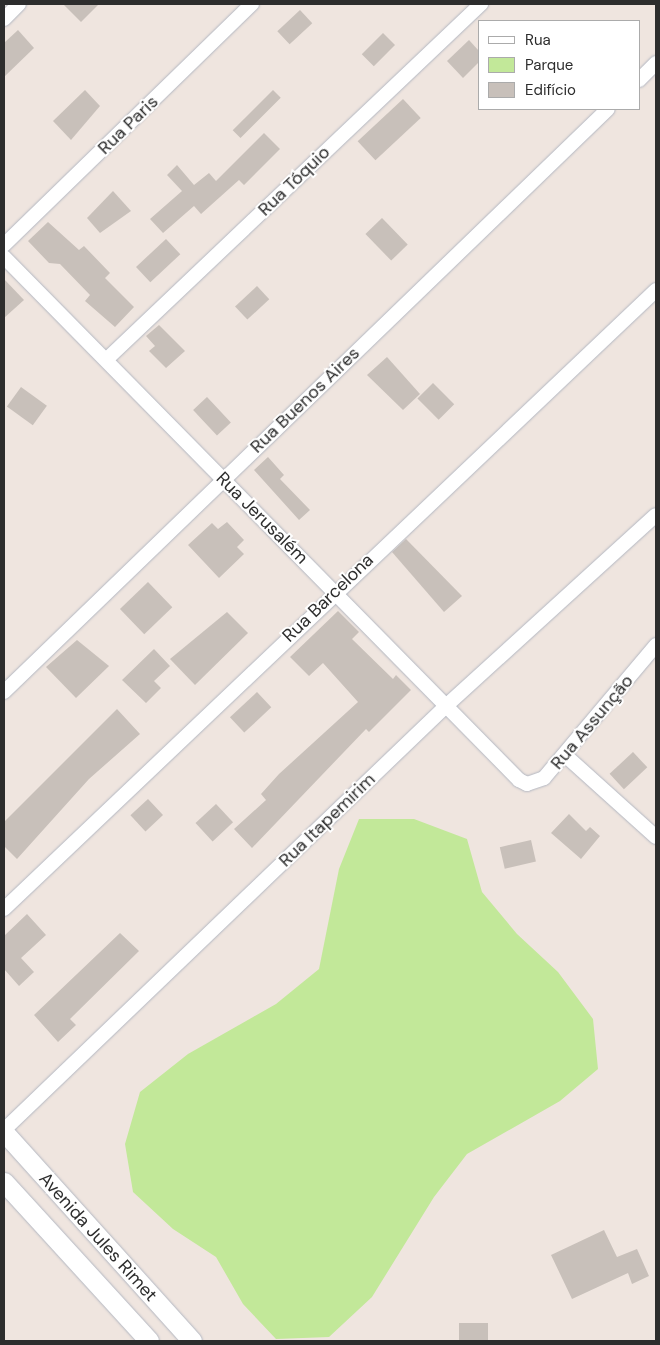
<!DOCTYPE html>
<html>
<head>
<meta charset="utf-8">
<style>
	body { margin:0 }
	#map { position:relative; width:660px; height:1345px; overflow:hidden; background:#efe5df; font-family:"DM Sans",sans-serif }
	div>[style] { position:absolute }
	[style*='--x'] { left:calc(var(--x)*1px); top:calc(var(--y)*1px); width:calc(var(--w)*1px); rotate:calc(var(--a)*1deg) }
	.green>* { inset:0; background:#c2e899 }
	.building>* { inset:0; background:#c8c0ba; transform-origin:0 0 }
	.roads { filter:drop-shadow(0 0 1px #b3b7c1) drop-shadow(0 0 1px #b3b7c1) }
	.street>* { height:14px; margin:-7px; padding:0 7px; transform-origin:7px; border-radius:7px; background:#fff }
	.secondary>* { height:19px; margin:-9.5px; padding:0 9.5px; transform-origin:9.5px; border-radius:9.5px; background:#fff }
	span { translate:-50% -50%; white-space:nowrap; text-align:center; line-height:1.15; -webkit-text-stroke:4px #fff; paint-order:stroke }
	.street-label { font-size:18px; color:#2d2d2d }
	.frame { position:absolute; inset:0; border:5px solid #2d2d2d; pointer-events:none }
	.legend { position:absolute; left:478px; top:20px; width:162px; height:90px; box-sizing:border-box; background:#fff; border:1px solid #ababab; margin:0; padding:6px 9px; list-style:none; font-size:15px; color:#2d2d2d }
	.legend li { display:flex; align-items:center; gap:10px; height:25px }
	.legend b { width:25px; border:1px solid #ababab }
</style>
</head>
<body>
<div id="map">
	<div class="green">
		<i style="clip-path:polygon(359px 819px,414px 819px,467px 839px,482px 892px,517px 934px,558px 972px,593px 1019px,598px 1069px,560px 1101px,467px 1154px,434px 1197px,372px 1297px,329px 1337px,276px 1339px,243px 1304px,216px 1257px,173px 1229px,133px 1192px,125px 1144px,140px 1092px,188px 1054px,276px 1004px,319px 969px,339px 869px)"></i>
	</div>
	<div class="building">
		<i style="clip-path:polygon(63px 4px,99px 4px,81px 22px)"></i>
		<i style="left:300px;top:10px;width:18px;height:31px;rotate:47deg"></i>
		<i style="clip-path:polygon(18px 30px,34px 48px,4px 77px,4px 43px)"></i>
		<i style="left:383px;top:33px;width:17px;height:30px;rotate:45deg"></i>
		<i style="clip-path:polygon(469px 40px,479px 51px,479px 62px,463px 78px,447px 61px)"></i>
		<i style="clip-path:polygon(85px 90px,100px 106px,71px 140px,53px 121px)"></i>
		<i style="left:273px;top:90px;width:11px;height:57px;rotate:45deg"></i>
		<i style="left:403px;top:99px;width:26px;height:62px;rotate:47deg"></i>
		<i style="clip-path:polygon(264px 133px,280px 149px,244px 185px,239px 180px,201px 214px,194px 206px,163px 233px,150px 219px,182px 191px,167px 175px,177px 165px,194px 185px,209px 173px,216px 181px)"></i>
		<i style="clip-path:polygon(113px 191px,131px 211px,100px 233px,87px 218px)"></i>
		<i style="left:382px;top:218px;width:37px;height:23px;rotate:46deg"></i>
		<i style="clip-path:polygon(48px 222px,79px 250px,84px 246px,110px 273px,105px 278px,134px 307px,115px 327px,85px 301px,90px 295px,60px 264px,49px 263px,28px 241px)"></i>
		<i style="left:166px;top:239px;width:21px;height:41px;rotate:47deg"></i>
		<i style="clip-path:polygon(4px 279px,24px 300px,4px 318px)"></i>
		<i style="left:257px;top:286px;width:18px;height:30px;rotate:47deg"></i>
		<i style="clip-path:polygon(159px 325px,185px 351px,166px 368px,149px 351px,155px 346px,146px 336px)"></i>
		<i style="clip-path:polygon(387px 357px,420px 394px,403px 410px,367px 375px)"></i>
		<i style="left:433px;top:383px;width:30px;height:22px;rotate:45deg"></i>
		<i style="left:21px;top:387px;width:32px;height:24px;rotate:36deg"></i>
		<i style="left:207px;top:397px;width:35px;height:19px;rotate:47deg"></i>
		<i style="clip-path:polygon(268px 457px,284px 475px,280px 479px,310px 510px,299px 520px,254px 470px)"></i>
		<i style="clip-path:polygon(227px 522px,244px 540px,237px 547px,244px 554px,219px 578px,188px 545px,212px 523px,218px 529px)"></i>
		<i style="clip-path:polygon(406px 539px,462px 596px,444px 612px,392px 552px)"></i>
		<i style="left:148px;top:582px;width:35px;height:39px;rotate:46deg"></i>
		<i style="clip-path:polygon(338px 611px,359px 632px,352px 639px,393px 679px,396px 675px,411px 690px,369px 732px,366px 729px,252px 848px,234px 829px,266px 800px,261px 794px,279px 774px,358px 702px,323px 663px,309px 676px,290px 657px)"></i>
		<i style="clip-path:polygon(227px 612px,248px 633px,195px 685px,170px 659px)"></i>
		<i style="clip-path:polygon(77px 640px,109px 666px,76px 698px,46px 667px)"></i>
		<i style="clip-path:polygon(154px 649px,170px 666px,154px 681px,161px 688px,146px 703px,122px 680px)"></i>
		<i style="left:257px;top:692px;width:21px;height:37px;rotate:47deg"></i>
		<i style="clip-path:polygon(117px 709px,140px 734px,89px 779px,17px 859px,4px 846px,4px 822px)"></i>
		<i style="left:633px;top:752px;width:21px;height:32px;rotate:47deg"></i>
		<i style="left:148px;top:799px;width:22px;height:24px;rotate:47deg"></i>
		<i style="left:216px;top:804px;width:25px;height:28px;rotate:47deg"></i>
		<i style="clip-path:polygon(569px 814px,586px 831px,590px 827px,600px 836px,581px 859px,551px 833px)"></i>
		<i style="left:531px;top:840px;width:22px;height:32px;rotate:77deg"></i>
		<i style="clip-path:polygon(27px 914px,46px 935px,21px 958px,34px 972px,19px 986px,4px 969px,4px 936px)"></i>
		<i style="clip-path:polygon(120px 933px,139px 951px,70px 1019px,76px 1025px,58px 1042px,34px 1015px)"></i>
		<i style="clip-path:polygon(604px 1230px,617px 1257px,637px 1249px,649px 1276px,632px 1284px,628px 1273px,572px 1299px,551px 1255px)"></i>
		<i style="left:459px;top:1323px;width:29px;height:18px"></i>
	</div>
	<div class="roads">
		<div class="street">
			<i style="--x:4;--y:19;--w:21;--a:-45"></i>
			<i style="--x:639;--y:80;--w:24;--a:-45"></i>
			<i style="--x:4;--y:245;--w:346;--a:-44.2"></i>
			<i style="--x:4;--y:257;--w:734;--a:45.44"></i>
			<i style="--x:519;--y:780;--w:9;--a:27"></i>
			<i style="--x:527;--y:784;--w:18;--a:-19"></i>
			<i style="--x:544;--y:778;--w:174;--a:-49.9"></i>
			<i style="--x:107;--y:359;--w:516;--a:-43.51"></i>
			<i style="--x:4;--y:692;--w:839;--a:-43.99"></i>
			<i style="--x:566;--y:756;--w:121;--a:42"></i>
			<i style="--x:4;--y:909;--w:899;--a:-43.51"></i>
			<i style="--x:4;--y:1130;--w:614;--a:-43.81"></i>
			<i style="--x:447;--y:705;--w:282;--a:-42.3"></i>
		</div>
		<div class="secondary">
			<i style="--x:4;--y:1132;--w:281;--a:48"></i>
			<i style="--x:4;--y:1182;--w:215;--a:47.6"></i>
		</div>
	</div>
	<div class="street-label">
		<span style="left:128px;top:125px;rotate:-44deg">Rua Paris</span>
		<span style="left:294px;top:181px;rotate:-44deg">Rua Tóquio</span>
		<span style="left:305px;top:400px;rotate:-44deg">Rua Buenos Aires</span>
		<span style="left:262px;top:518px;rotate:45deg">Rua Jerusalém</span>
		<span style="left:328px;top:598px;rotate:-44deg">Rua Barcelona</span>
		<span style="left:592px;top:722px;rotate:-50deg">Rua Assunção</span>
		<span style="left:327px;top:820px;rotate:-44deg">Rua Itapemirim</span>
		<span style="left:98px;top:1237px;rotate:48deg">Avenida Jules Rimet</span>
	</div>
	<div class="frame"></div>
	<ul class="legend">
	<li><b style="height:6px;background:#fff"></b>Rua</li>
	<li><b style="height:14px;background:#c2e899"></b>Parque</li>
	<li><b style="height:14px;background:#c8c0ba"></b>Edifício</li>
	</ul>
</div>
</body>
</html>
